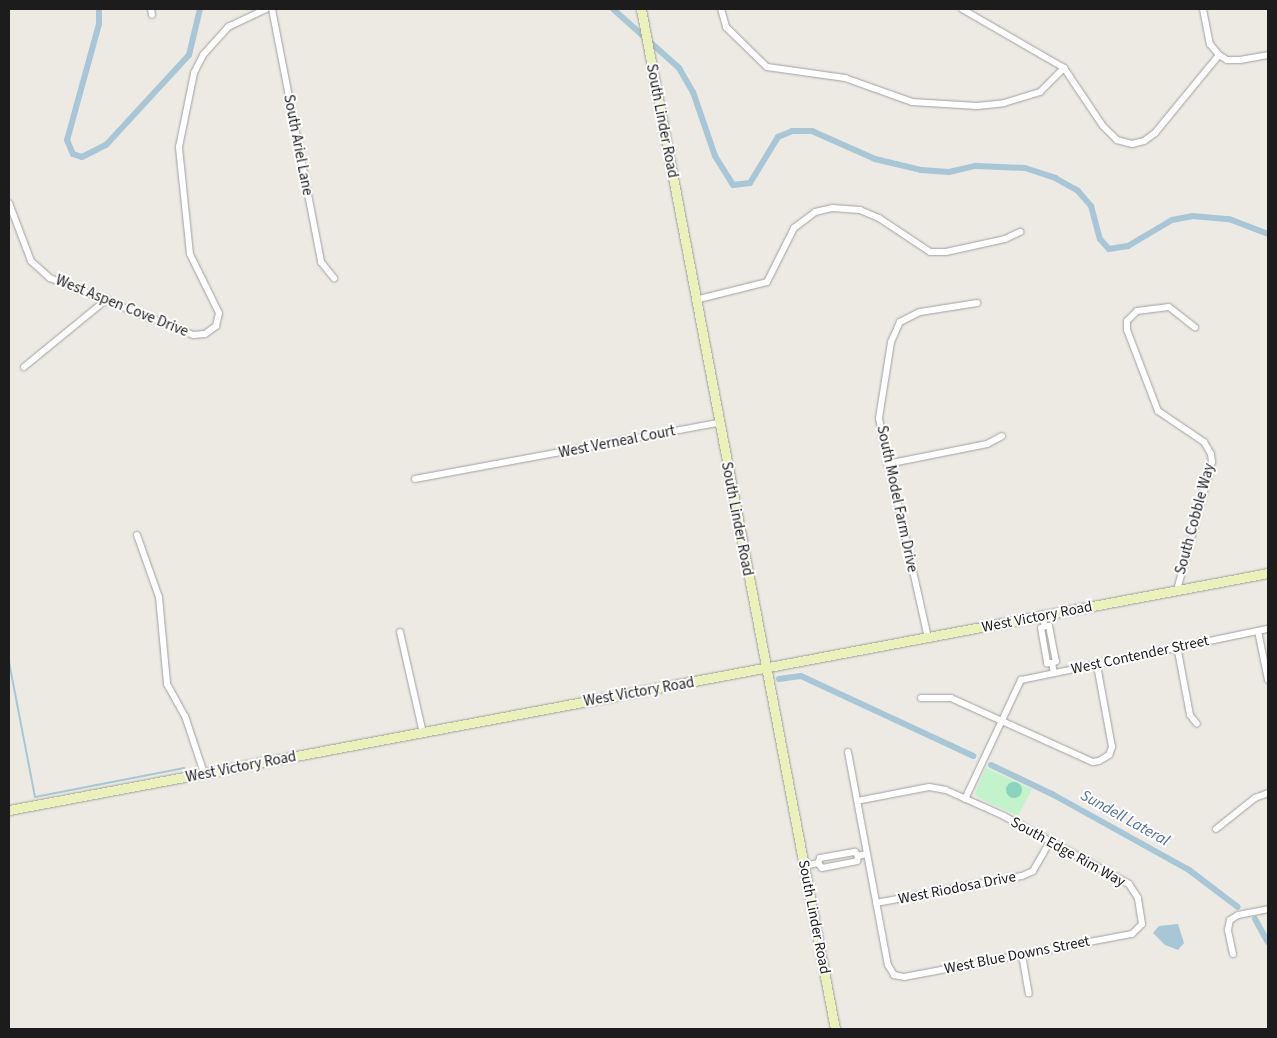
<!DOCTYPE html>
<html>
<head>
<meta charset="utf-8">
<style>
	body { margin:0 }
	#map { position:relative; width:1277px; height:1038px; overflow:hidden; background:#eceae2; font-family:"Source Sans 3",sans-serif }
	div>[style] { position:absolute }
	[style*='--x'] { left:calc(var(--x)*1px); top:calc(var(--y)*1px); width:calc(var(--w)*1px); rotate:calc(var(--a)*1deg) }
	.park>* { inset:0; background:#c3f3cb }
	.pitch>* { inset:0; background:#88d4be }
	.round { border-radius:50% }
	.water>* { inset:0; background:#a7c7d6 }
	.stream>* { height:2px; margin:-1px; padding:0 1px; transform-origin:1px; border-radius:1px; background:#a7c7d6 }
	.canal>* { height:6px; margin:-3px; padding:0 3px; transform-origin:3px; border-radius:3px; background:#a7c7d6 }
	.roads { filter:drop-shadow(0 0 1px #a0a0a0) drop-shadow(0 0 1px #a0a0a0) }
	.street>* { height:6px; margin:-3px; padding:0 3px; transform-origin:3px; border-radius:3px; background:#fff }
	.secondary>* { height:9px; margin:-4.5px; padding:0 4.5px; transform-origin:4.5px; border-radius:4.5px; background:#eaf2ba }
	span { translate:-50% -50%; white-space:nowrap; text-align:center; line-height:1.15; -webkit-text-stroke:4px #fff; paint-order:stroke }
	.street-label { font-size:15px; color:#1c1c1c }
	.water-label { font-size:16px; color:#5272a1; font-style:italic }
	.frame { position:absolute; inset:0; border:10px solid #1c1c1c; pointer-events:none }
</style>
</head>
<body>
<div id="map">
	<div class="park">
		<i style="clip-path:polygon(986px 768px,1032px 789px,1018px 816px,977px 797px,975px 793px)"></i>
	</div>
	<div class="pitch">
		<i class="round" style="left:1006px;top:782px;width:16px;height:16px"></i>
	</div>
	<div class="water">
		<i style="clip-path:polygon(1178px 924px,1184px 943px,1178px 950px,1165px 945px,1153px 933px,1159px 926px)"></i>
	</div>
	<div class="stream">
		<i style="--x:9;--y:662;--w:137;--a:79.1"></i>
		<i style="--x:35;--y:797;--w:152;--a:-11"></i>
	</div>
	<div class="canal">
		<i style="--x:99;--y:9;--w:15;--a:90"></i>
		<i style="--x:99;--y:24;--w:120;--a:105.4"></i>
		<i style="--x:67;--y:140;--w:15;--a:67"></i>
		<i style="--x:73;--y:154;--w:9;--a:18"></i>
		<i style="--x:82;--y:157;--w:27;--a:-27"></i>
		<i style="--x:106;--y:145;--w:122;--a:-47.3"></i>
		<i style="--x:189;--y:55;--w:47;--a:-76.6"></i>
		<i style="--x:613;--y:9;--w:89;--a:41.8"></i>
		<i style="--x:679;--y:68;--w:28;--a:60"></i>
		<i style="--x:693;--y:92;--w:68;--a:71"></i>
		<i style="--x:715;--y:156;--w:34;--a:58"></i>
		<i style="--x:733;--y:185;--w:17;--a:-7"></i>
		<i style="--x:750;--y:183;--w:54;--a:-58.7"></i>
		<i style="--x:778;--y:137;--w:15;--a:-23"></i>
		<i style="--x:792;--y:131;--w:20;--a:0"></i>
		<i style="--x:812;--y:131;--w:69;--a:24"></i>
		<i style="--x:875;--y:159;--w:47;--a:13.4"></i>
		<i style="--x:921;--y:170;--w:28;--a:4"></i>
		<i style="--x:949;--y:172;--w:28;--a:-13"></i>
		<i style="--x:976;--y:166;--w:49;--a:2.3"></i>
		<i style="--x:1025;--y:168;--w:32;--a:18"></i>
		<i style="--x:1055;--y:178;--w:26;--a:29"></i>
		<i style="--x:1078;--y:191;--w:20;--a:49"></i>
		<i style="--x:1091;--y:206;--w:34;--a:75"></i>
		<i style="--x:1100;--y:239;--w:13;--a:48"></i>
		<i style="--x:1109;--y:249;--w:19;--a:-9"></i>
		<i style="--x:1128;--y:246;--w:51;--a:-30.6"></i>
		<i style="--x:1172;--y:220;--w:20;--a:-11"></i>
		<i style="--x:1192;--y:216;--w:37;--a:5"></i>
		<i style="--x:1229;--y:219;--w:42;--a:21"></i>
		<i style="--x:779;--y:679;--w:22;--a:-8"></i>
		<i style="--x:801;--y:676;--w:190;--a:24.9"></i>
		<i style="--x:991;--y:765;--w:68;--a:25.4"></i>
		<i style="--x:1052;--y:794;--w:157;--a:29"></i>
		<i style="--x:1189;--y:870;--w:61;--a:37.1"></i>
		<i style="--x:1255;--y:919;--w:26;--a:61"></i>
	</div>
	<div class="roads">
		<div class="street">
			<i style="--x:151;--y:9;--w:6;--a:81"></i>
			<i style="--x:272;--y:9;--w:258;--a:79"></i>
			<i style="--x:321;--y:262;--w:21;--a:51"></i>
			<i style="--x:721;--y:9;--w:19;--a:74"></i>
			<i style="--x:726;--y:27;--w:57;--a:44.3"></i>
			<i style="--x:767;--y:67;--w:79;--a:8"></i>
			<i style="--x:845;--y:78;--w:71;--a:19.7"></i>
			<i style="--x:912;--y:102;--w:65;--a:3.5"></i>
			<i style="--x:977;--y:106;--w:27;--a:-6"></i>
			<i style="--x:1004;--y:103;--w:38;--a:-17"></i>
			<i style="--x:1040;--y:92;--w:34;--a:-45"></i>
			<i style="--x:962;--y:9;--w:118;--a:30"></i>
			<i style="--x:1064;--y:68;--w:70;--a:56.1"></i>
			<i style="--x:1103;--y:126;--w:20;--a:45"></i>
			<i style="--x:1117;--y:140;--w:16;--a:15"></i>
			<i style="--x:1132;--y:144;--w:12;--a:-14"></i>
			<i style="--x:1144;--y:141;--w:14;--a:-36"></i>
			<i style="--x:1155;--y:133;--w:101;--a:-50.6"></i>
			<i style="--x:1203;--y:9;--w:36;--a:79"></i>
			<i style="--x:1210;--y:44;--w:14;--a:51"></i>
			<i style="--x:1219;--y:55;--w:9;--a:32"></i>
			<i style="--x:1227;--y:60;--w:13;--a:0"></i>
			<i style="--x:1240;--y:60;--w:28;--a:-10"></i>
			<i style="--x:9;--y:203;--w:62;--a:69.2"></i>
			<i style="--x:31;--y:261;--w:25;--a:42"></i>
			<i style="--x:50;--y:278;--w:154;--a:21.7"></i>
			<i style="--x:193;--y:335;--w:12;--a:-5"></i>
			<i style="--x:205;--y:334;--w:14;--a:-36"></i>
			<i style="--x:216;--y:326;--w:13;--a:-77"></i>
			<i style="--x:219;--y:313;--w:66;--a:-116.2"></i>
			<i style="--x:190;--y:254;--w:108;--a:-95.9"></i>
			<i style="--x:179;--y:147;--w:76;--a:-78.5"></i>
			<i style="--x:194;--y:73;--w:20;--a:-63"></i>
			<i style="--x:203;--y:55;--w:38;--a:-48"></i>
			<i style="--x:228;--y:27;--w:42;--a:-25.3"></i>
			<i style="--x:695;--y:300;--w:74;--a:-14"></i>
			<i style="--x:767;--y:282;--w:60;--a:-63.4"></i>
			<i style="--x:794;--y:228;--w:26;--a:-37"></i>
			<i style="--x:815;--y:212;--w:17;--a:-13"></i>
			<i style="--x:832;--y:208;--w:28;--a:4"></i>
			<i style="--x:860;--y:210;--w:21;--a:23"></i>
			<i style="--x:879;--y:218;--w:61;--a:33.7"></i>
			<i style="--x:930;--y:252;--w:16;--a:0"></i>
			<i style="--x:946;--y:252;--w:60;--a:-12.4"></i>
			<i style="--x:1005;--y:239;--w:17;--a:-25"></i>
			<i style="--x:24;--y:367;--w:107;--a:-39.3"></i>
			<i style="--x:887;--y:464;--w:102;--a:-11.3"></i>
			<i style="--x:987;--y:444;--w:17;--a:-28"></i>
			<i style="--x:415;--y:479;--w:308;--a:-10.5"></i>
			<i style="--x:137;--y:535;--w:66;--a:70.5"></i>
			<i style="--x:159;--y:597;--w:87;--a:84.7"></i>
			<i style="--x:167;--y:684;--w:37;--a:61"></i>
			<i style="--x:185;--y:716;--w:60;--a:71.6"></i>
			<i style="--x:1177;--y:590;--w:133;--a:-74.7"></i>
			<i style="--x:1212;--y:462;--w:8;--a:-97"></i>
			<i style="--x:1211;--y:454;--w:14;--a:-120"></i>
			<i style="--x:1204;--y:442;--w:55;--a:-146"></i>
			<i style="--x:1158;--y:411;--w:87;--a:-110.9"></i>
			<i style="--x:1127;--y:330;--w:9;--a:-90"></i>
			<i style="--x:1127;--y:321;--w:14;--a:-45"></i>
			<i style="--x:1137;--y:311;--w:32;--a:-7"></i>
			<i style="--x:1169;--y:307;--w:33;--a:38"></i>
			<i style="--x:1043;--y:616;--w:10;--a:79"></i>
			<i style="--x:1045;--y:626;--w:4;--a:0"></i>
			<i style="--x:1049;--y:626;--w:36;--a:79"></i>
			<i style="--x:1056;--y:661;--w:4;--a:153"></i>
			<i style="--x:1052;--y:663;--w:10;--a:79"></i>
			<i style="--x:1045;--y:626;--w:4;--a:153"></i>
			<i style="--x:1041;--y:628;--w:36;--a:80"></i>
			<i style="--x:1047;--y:663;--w:5;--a:0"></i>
			<i style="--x:1258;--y:631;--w:50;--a:78.5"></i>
			<i style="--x:400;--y:632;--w:104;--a:77.2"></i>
			<i style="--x:928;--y:638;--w:225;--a:-102.6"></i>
			<i style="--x:879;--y:418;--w:77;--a:-81"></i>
			<i style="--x:891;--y:342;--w:22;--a:-66"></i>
			<i style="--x:900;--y:322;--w:22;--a:-27"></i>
			<i style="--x:920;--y:312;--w:58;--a:-9"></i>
			<i style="--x:1177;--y:646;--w:70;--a:79.3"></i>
			<i style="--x:1190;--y:715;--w:11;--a:52"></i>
			<i style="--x:921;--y:698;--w:30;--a:0"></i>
			<i style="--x:951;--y:698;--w:156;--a:24.3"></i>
			<i style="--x:1093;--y:762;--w:6;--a:-9"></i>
			<i style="--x:1099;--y:761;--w:12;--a:-31"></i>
			<i style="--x:1109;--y:755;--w:9;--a:-69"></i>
			<i style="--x:1112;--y:747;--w:83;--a:-100.4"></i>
			<i style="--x:848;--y:752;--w:217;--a:79.4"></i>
			<i style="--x:888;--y:965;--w:12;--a:59"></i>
			<i style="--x:894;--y:975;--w:10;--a:11"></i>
			<i style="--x:904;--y:977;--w:232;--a:-10.7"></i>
			<i style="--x:1132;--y:934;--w:14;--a:-45"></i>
			<i style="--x:1142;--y:924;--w:26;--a:-99"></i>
			<i style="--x:1138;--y:898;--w:17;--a:-123"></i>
			<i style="--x:1129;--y:884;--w:142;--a:-151.5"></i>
			<i style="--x:1004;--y:816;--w:64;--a:-155.9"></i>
			<i style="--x:946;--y:790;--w:17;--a:-170"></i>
			<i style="--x:929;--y:787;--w:73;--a:169"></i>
			<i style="--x:965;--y:799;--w:132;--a:-64.8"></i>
			<i style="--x:1021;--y:680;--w:252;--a:-11.7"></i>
			<i style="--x:1216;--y:829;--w:50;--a:-38.5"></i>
			<i style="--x:1255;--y:798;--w:14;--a:-21"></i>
			<i style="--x:818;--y:863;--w:6;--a:51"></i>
			<i style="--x:822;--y:868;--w:36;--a:-11"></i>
			<i style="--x:857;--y:861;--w:5;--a:-79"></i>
			<i style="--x:804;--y:866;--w:14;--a:-12"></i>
			<i style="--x:818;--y:863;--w:5;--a:-68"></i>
			<i style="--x:820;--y:858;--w:36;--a:-10"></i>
			<i style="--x:855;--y:852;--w:5;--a:53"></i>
			<i style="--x:858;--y:856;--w:9;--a:-13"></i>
			<i style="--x:876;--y:903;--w:148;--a:-10.5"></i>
			<i style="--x:1022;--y:876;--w:12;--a:-24"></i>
			<i style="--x:1033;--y:871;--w:34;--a:-60"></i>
			<i style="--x:1233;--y:954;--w:25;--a:-102"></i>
			<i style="--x:1228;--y:930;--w:10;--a:-79"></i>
			<i style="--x:1230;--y:920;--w:9;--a:-32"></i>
			<i style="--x:1238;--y:915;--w:31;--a:-11"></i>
			<i style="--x:1022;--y:955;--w:39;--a:80"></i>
		</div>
		<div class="secondary">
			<i style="--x:641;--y:9;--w:1038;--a:79.23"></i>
			<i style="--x:9;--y:810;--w:1281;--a:-10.66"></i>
		</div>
	</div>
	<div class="street-label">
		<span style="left:662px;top:121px;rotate:79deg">South Linder Road</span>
		<span style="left:298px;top:145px;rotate:79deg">South Ariel Lane</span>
		<span style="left:122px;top:306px;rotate:22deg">West Aspen Cove Drive</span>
		<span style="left:617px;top:442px;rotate:-11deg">West Verneal Court</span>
		<span style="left:897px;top:499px;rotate:78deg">South Model Farm Drive</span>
		<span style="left:737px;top:519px;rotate:79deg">South Linder Road</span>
		<span style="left:1195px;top:519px;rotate:-75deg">South Cobble Way</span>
		<span style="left:1037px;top:617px;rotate:-11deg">West Victory Road</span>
		<span style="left:1140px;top:655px;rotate:-12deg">West Contender Street</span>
		<span style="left:639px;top:692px;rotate:-10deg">West Victory Road</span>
		<span style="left:241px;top:767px;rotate:-11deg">West Victory Road</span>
		<span style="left:1068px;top:852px;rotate:29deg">South Edge Rim Way</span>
		<span style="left:957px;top:888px;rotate:-11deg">West Riodosa Drive</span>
		<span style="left:814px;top:917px;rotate:79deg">South Linder Road</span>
		<span style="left:1017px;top:955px;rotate:-11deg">West Blue Downs Street</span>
	</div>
	<div class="water-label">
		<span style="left:1125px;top:818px;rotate:29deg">Sundell Lateral</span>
	</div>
	<div class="frame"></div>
</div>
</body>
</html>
